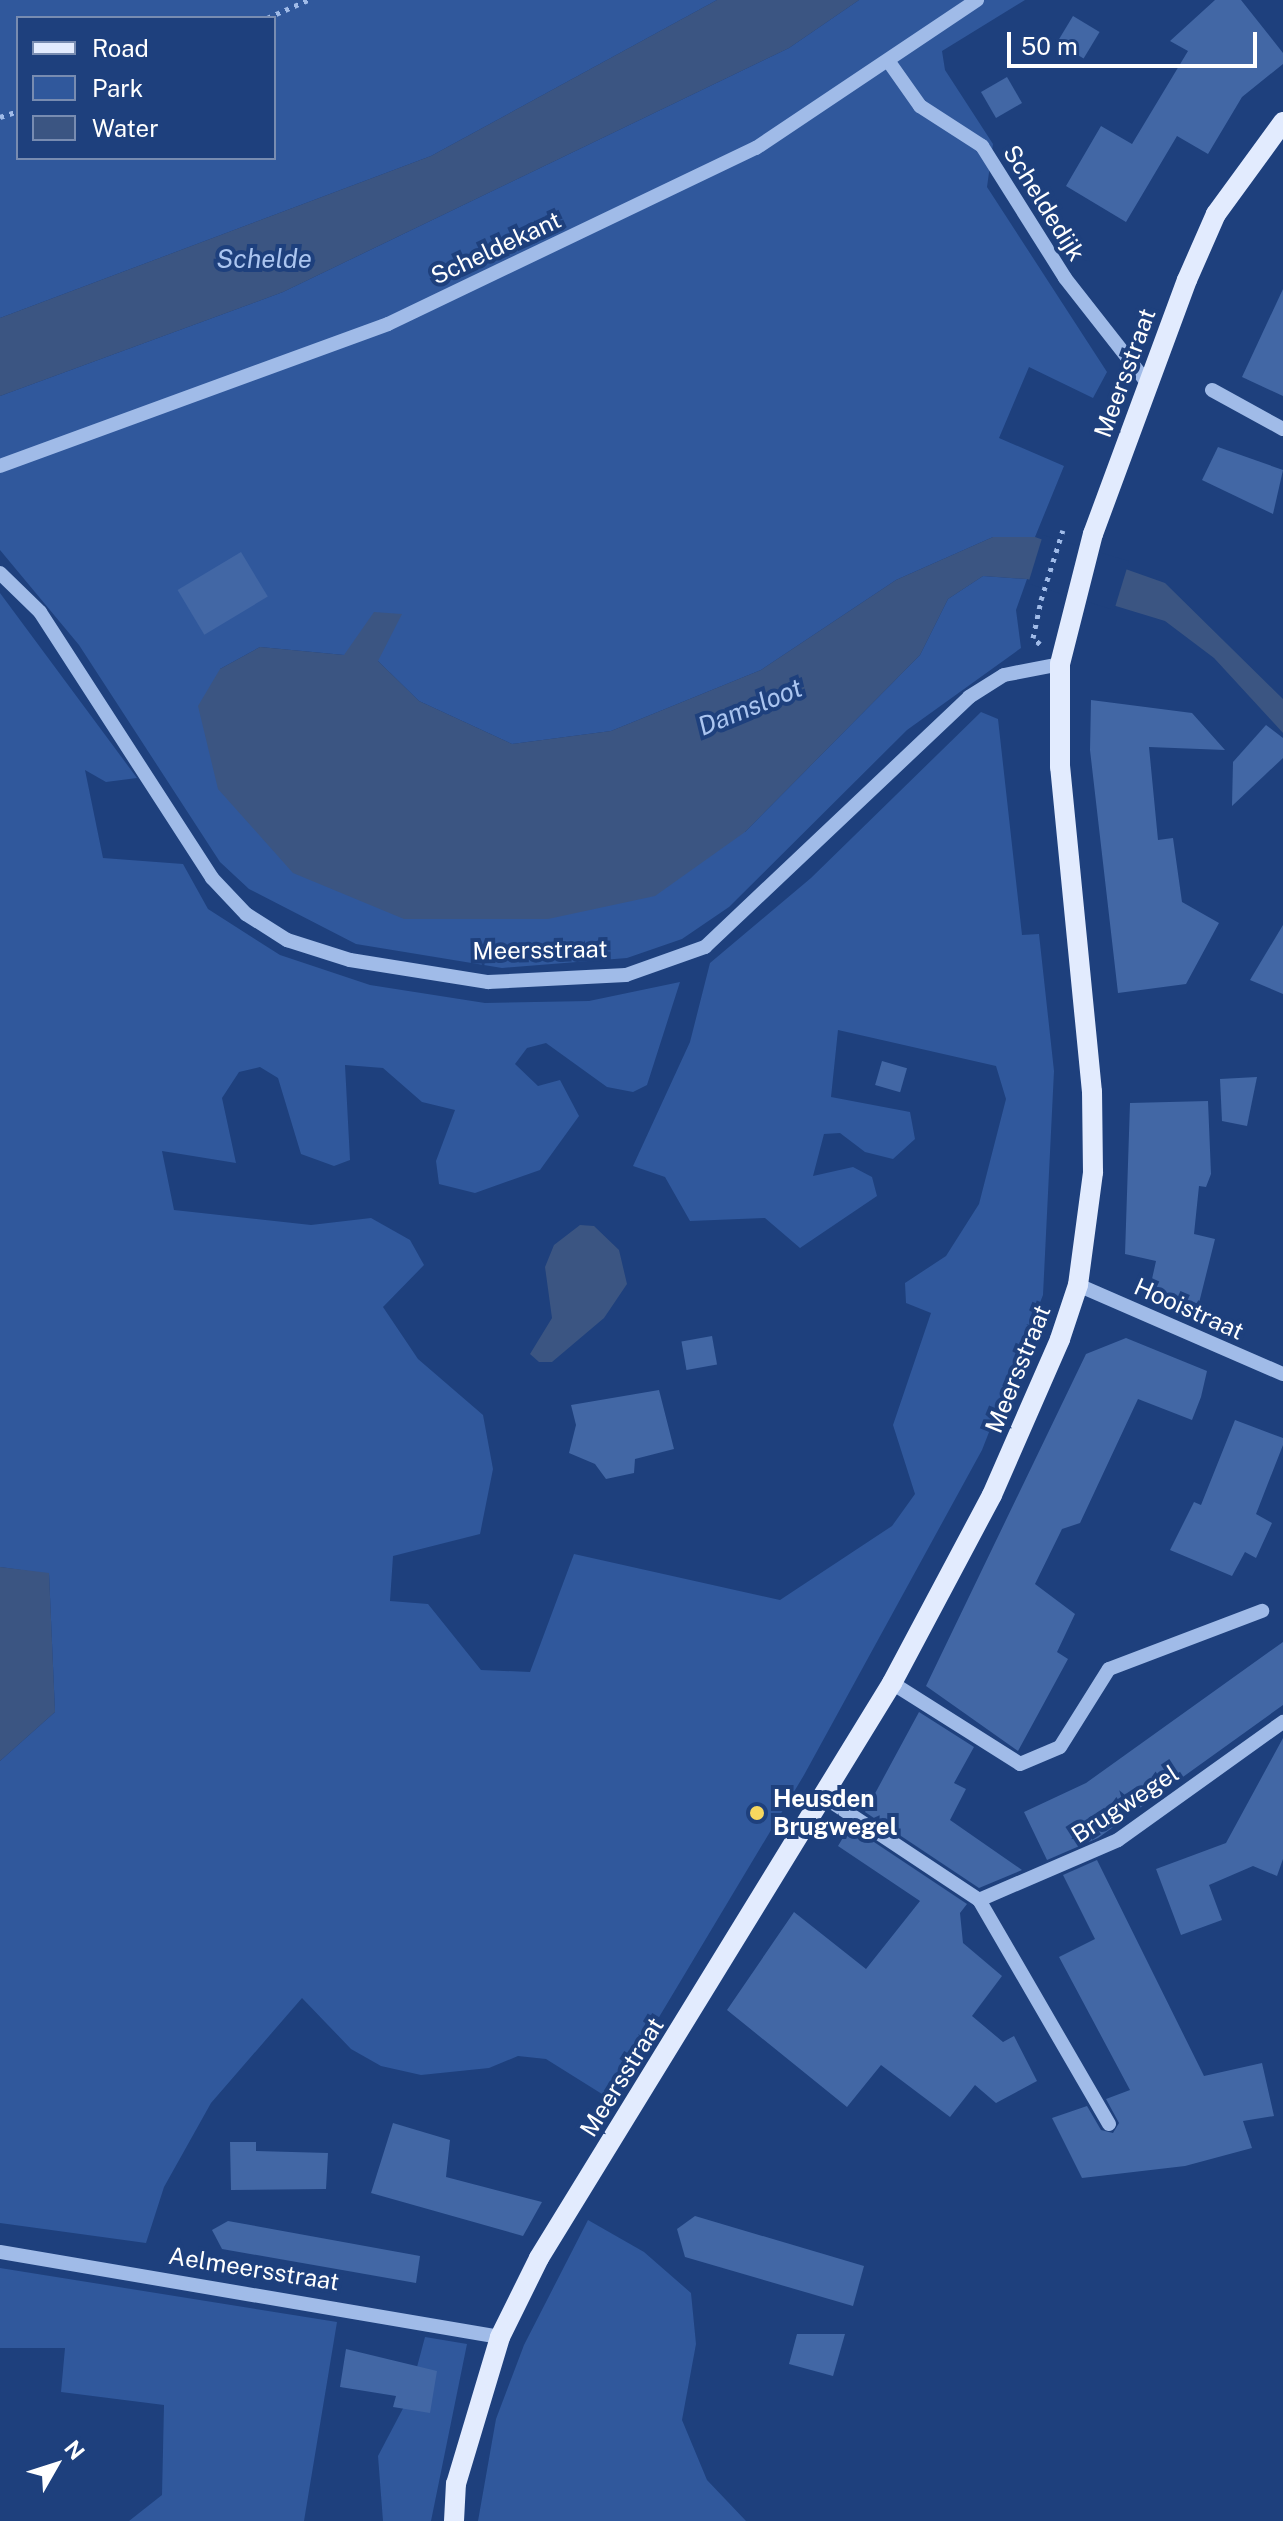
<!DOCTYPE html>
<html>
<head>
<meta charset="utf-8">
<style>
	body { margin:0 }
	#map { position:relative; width:1283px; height:2521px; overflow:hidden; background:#1e407d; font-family:"Public Sans",sans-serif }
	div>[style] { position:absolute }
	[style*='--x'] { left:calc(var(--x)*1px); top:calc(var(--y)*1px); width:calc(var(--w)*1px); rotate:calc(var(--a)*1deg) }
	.green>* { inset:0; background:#30589c }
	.water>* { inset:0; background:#3b5582 }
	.pier>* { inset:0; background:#1e407d; transform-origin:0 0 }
	.building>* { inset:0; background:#4267a5; transform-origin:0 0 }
	.path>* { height:5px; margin-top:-2.5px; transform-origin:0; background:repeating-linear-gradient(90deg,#a0bbe8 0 4px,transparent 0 10px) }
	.minor>* { height:14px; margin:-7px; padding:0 7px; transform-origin:7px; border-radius:7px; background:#a0bbe8 }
	.major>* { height:20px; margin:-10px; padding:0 10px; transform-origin:10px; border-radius:10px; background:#e2ebfe }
	.dots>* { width:22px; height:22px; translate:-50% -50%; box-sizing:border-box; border:4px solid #1e407d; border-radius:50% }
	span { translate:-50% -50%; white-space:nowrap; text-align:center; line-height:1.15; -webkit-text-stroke:8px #1e407d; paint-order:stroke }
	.street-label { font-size:24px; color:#fff }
	.poi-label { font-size:24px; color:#fff; font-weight:700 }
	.left { translate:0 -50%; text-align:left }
	.water-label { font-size:26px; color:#abc5f0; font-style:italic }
	.legend { position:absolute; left:16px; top:16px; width:260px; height:144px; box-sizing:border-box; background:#1e407d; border:2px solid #788cb1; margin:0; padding:10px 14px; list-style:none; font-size:24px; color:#fff }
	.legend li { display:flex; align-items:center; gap:16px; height:40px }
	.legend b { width:40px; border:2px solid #788cb1 }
	.north { position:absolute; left:16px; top:2425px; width:80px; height:80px; -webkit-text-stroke:6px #1e407d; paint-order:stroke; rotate:51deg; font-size:22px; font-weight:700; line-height:32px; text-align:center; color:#fff }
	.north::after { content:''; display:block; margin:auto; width:28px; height:36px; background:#fff; clip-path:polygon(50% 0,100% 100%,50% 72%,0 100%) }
	.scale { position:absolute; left:1007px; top:32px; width:250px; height:36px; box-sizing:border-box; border:4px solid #fff; border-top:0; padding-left:10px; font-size:24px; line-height:28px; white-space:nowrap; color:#fff; -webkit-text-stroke:6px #1e407d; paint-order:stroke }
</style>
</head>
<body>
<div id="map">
	<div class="green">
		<i style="clip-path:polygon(evenodd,0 0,717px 0,431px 156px,0 318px,0 0,18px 18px,274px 18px,274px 158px,18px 158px,18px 18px)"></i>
		<i style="clip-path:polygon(859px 0,1025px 0,942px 51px,945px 70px,993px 144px,987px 187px,1107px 372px,1093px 398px,1029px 367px,999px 438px,1064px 466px,1035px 537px,993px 537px,896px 580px,761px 670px,611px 731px,512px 744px,419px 701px,378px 661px,344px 655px,260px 647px,220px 669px,745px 832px,920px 655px,948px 599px,983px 576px,1027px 579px,1016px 610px,1021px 648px,907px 730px,729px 907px,682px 939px,627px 958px,502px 968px,356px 944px,249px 889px,220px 862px,79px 645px,0 550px,0 396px,283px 292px,789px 48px)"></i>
		<i style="clip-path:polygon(0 593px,137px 778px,106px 782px,85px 770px,103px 858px,183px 864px,208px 909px,280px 955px,370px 985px,485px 1003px,589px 1001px,680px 982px,647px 1085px,633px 1092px,607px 1087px,546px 1043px,527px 1048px,515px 1064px,538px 1086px,560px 1080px,579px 1116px,540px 1170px,475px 1193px,439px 1184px,436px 1161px,455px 1110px,422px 1102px,383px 1068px,345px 1065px,350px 1160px,334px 1166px,301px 1154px,278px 1078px,260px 1067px,239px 1072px,222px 1098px,236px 1163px,162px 1151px,174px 1210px,311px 1225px,371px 1218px,410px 1240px,424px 1265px,383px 1307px,418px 1359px,483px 1415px,493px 1469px,480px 1534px,393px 1556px,390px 1601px,428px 1604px,481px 1670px,530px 1672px,574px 1554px,780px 1600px,892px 1526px,915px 1494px,893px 1425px,931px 1313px,906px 1303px,905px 1283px,946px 1256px,979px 1204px,1006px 1099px,996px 1066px,838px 1030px,831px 1097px,910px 1112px,915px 1139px,893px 1159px,865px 1152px,840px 1133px,824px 1134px,813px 1176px,853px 1167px,872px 1177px,877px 1196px,800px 1248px,765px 1218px,690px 1221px,665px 1177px,633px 1166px,690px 1042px,710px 963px,811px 878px,981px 712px,998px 719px,1022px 935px,1039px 934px,1054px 1071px,1043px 1295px,982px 1450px,804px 1775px,610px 2099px,546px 2059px,518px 2056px,489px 2068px,421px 2075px,381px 2066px,351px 2049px,302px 1998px,211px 2103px,164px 2187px,146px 2243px,0 2223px,0 1761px,55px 1712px,49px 1574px,0 1567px)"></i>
		<i style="clip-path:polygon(588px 2220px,644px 2252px,691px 2293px,696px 2344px,682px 2420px,707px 2480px,746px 2521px,478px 2521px,496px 2419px,524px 2345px)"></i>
		<i style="clip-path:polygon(0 2268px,337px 2322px,304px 2521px,129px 2521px,162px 2495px,164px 2405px,61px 2392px,65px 2348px,0 2348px)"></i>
		<i style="clip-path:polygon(425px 2337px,467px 2344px,431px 2521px,383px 2521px,378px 2456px,409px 2397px)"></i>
	</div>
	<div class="water">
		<i style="clip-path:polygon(717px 0,859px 0,789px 48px,283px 292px,0 396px,0 318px,431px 156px)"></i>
		<i style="clip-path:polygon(993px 537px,1035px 537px,1165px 583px,1283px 699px,1283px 733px,1214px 658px,1165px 621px,1027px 579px,983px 576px,948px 599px,920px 655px,745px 832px,655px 896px,548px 919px,404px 919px,293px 873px,218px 789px,198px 706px,220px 669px,260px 647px,344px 655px,374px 612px,402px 614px,378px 661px,419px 701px,512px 744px,611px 731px,761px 670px,896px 580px)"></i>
		<i style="clip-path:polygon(580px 1225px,594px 1226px,619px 1250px,627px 1284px,604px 1318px,552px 1362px,539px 1362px,530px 1354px,552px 1318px,545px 1267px,554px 1245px)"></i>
		<i style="clip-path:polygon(0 1567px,49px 1573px,55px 1712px,0 1761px)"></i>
	</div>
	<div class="pier">
		<i style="left:1043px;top:535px;width:90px;height:51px;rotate:17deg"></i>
	</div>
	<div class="building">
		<i style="clip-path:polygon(1215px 0,1241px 0,1283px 53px,1283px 64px,1242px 97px,1208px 154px,1177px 136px,1126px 222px,1066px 186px,1101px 126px,1132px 144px,1188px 51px,1170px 41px)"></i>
		<i style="left:1073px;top:16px;width:31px;height:31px;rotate:31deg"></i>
		<i style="left:1007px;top:77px;width:30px;height:30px;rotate:60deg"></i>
		<i style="clip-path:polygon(1283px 289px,1283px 396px,1242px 377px)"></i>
		<i style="clip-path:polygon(1218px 447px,1283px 470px,1273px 514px,1202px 480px)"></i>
		<i style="left:241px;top:552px;width:52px;height:74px;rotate:59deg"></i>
		<i style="clip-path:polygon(1091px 700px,1192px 713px,1225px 750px,1149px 747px,1158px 840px,1173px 838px,1182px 902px,1219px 923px,1186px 984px,1118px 993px,1090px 750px)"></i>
		<i style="clip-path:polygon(1266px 725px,1283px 738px,1283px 758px,1232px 806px,1233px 762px)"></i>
		<i style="clip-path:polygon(1283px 925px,1283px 994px,1250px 980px)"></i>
		<i style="left:882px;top:1061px;width:26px;height:25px;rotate:16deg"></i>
		<i style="clip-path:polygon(1257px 1077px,1247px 1126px,1222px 1121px,1220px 1079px)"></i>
		<i style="clip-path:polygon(1208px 1101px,1211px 1174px,1206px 1187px,1199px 1186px,1194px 1234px,1215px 1239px,1198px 1307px,1150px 1288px,1156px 1261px,1125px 1254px,1130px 1103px)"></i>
		<i style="left:712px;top:1336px;width:29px;height:31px;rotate:80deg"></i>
		<i style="clip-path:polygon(1126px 1338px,1207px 1371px,1201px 1397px,1192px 1420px,1138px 1399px,1080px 1523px,1062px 1529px,1035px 1584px,1075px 1614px,1057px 1652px,1068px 1659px,1018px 1751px,926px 1686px,1086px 1354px)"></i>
		<i style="clip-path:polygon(659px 1390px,674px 1449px,635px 1459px,634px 1473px,606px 1479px,595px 1464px,569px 1453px,576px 1425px,571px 1405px)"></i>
		<i style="clip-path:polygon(1235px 1420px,1283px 1438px,1283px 1445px,1256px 1514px,1272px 1523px,1256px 1558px,1245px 1552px,1232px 1576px,1170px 1550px,1194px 1502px,1201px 1505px)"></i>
		<i style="clip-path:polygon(1283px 1642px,1283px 1705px,1098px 1838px,1047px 1860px,1024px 1812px,1086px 1783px)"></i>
		<i style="clip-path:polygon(919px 1712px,974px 1747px,954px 1783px,966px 1789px,950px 1820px,1022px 1870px,979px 1888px,865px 1812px)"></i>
		<i style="clip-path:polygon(1283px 1738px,1283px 1859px,1277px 1876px,1253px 1866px,1209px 1885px,1222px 1920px,1181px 1935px,1156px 1869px,1226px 1843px)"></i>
		<i style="clip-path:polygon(850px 1826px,967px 1904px,960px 1913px,963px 1943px,1002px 1976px,972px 2016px,1003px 2042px,1014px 2036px,1037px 2081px,996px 2103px,975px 2085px,950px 2117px,881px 2065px,847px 2107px,727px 2010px,794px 1912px,866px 1969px,920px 1901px,838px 1846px)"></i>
		<i style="clip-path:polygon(1097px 1860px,1204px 2076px,1262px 2063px,1274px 2116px,1243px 2121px,1252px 2148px,1185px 2166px,1082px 2178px,1052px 2118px,1087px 2106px,1101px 2130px,1113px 2133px,1119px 2123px,1106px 2099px,1130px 2090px,1059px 1957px,1095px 1939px,1063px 1875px)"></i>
		<i style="clip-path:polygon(393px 2123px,450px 2140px,446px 2177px,542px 2202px,523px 2236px,371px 2193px)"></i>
		<i style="clip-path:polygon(230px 2142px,256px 2142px,256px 2151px,328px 2153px,326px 2189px,231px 2190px)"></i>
		<i style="clip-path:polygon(695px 2216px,864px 2266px,853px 2306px,685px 2257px,677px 2229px)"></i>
		<i style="clip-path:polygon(228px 2221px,420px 2256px,416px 2283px,222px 2249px,212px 2230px)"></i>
		<i style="clip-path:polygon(797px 2334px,845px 2334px,833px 2376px,789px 2364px)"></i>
		<i style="clip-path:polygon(346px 2349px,437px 2371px,430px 2413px,393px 2407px,396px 2396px,340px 2387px)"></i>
	</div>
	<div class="path">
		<i style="--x:267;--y:18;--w:45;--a:-23.7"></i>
		<i style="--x:0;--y:117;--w:19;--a:-18"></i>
		<i style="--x:1040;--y:644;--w:9;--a:-139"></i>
		<i style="--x:1033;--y:638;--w:39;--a:-78"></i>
		<i style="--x:1041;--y:600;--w:73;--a:-72.6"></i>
	</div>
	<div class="minor">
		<i style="--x:889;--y:62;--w:54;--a:54.8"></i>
		<i style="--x:920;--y:106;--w:74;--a:32.8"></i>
		<i style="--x:982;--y:146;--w:156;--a:57.8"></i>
		<i style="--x:1065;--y:278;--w:135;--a:51.9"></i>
		<i style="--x:1212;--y:390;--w:81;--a:28.8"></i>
		<i style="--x:0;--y:466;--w:413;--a:-20.1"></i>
		<i style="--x:388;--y:324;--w:408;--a:-25.6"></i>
		<i style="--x:756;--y:148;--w:266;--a:-33.8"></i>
		<i style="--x:0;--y:573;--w:56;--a:44.3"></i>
		<i style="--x:40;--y:612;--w:317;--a:57.1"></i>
		<i style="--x:212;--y:878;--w:50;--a:46.6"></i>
		<i style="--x:246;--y:914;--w:49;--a:32.4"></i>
		<i style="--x:287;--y:940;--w:66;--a:17.6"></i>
		<i style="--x:350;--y:960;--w:140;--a:9.1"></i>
		<i style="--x:488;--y:982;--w:138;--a:-2.9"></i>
		<i style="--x:626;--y:975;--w:84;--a:-19.5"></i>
		<i style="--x:705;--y:947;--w:364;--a:-43.4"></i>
		<i style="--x:969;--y:697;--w:41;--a:-32.2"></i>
		<i style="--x:1004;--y:675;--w:57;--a:-11.1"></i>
		<i style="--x:1078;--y:1285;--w:223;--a:23.5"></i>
		<i style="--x:892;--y:1683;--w:151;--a:32.3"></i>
		<i style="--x:1020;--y:1764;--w:43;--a:-23"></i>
		<i style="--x:1060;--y:1747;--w:92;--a:-57.9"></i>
		<i style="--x:1109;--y:1669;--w:164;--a:-20.8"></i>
		<i style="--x:824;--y:1797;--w:186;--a:33.6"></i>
		<i style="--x:1109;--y:2124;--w:259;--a:-120.1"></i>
		<i style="--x:979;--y:1900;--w:151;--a:-23.3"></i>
		<i style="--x:1118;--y:1840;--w:203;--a:-35.6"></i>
		<i style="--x:0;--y:2252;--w:507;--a:9.65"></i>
	</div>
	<div class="major">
		<i style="--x:454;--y:2521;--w:37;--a:-87"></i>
		<i style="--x:456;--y:2484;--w:153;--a:-73.3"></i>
		<i style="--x:500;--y:2337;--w:88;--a:-63.7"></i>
		<i style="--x:539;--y:2258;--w:675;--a:-58.45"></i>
		<i style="--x:892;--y:1683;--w:213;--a:-62"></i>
		<i style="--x:992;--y:1495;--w:170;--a:-66.4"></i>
		<i style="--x:1060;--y:1339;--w:57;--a:-71.6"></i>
		<i style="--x:1078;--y:1285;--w:114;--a:-82.4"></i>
		<i style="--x:1093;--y:1172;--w:80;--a:-90.7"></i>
		<i style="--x:1092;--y:1092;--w:327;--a:-95.6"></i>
		<i style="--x:1060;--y:767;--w:103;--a:-90"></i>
		<i style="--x:1060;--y:664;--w:134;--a:-75.8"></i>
		<i style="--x:1093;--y:534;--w:271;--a:-69.7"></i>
		<i style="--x:1187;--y:280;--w:72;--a:-66.3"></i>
		<i style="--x:1216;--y:214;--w:114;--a:-53.9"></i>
	</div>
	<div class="dots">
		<i style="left:757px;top:1813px;background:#f7d75f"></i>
	</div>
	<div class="street-label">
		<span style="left:1044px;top:203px;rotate:58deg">Scheldedijk</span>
		<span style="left:496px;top:248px;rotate:-25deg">Scheldekant</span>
		<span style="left:1125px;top:373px;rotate:-70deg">Meersstraat</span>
		<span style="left:540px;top:950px;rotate:-1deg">Meersstraat</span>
		<span style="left:1189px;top:1309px;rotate:24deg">Hooistraat</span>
		<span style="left:1018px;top:1369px;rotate:-68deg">Meersstraat</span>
		<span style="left:1125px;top:1804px;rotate:-33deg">Brugwegel</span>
		<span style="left:622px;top:2077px;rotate:-58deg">Meersstraat</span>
		<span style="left:254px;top:2269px;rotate:9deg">Aelmeersstraat</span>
	</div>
	<div class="poi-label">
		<span class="left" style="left:773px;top:1813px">Heusden<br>Brugwegel</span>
	</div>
	<div class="water-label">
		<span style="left:264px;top:259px">Schelde</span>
		<span style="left:750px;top:707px;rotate:-22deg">Damsloot</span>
	</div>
	<ul class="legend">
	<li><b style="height:10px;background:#e2ebfe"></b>Road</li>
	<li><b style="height:22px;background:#30589c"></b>Park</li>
	<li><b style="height:22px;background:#3b5582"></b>Water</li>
	</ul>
	<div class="north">N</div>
	<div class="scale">50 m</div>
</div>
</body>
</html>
